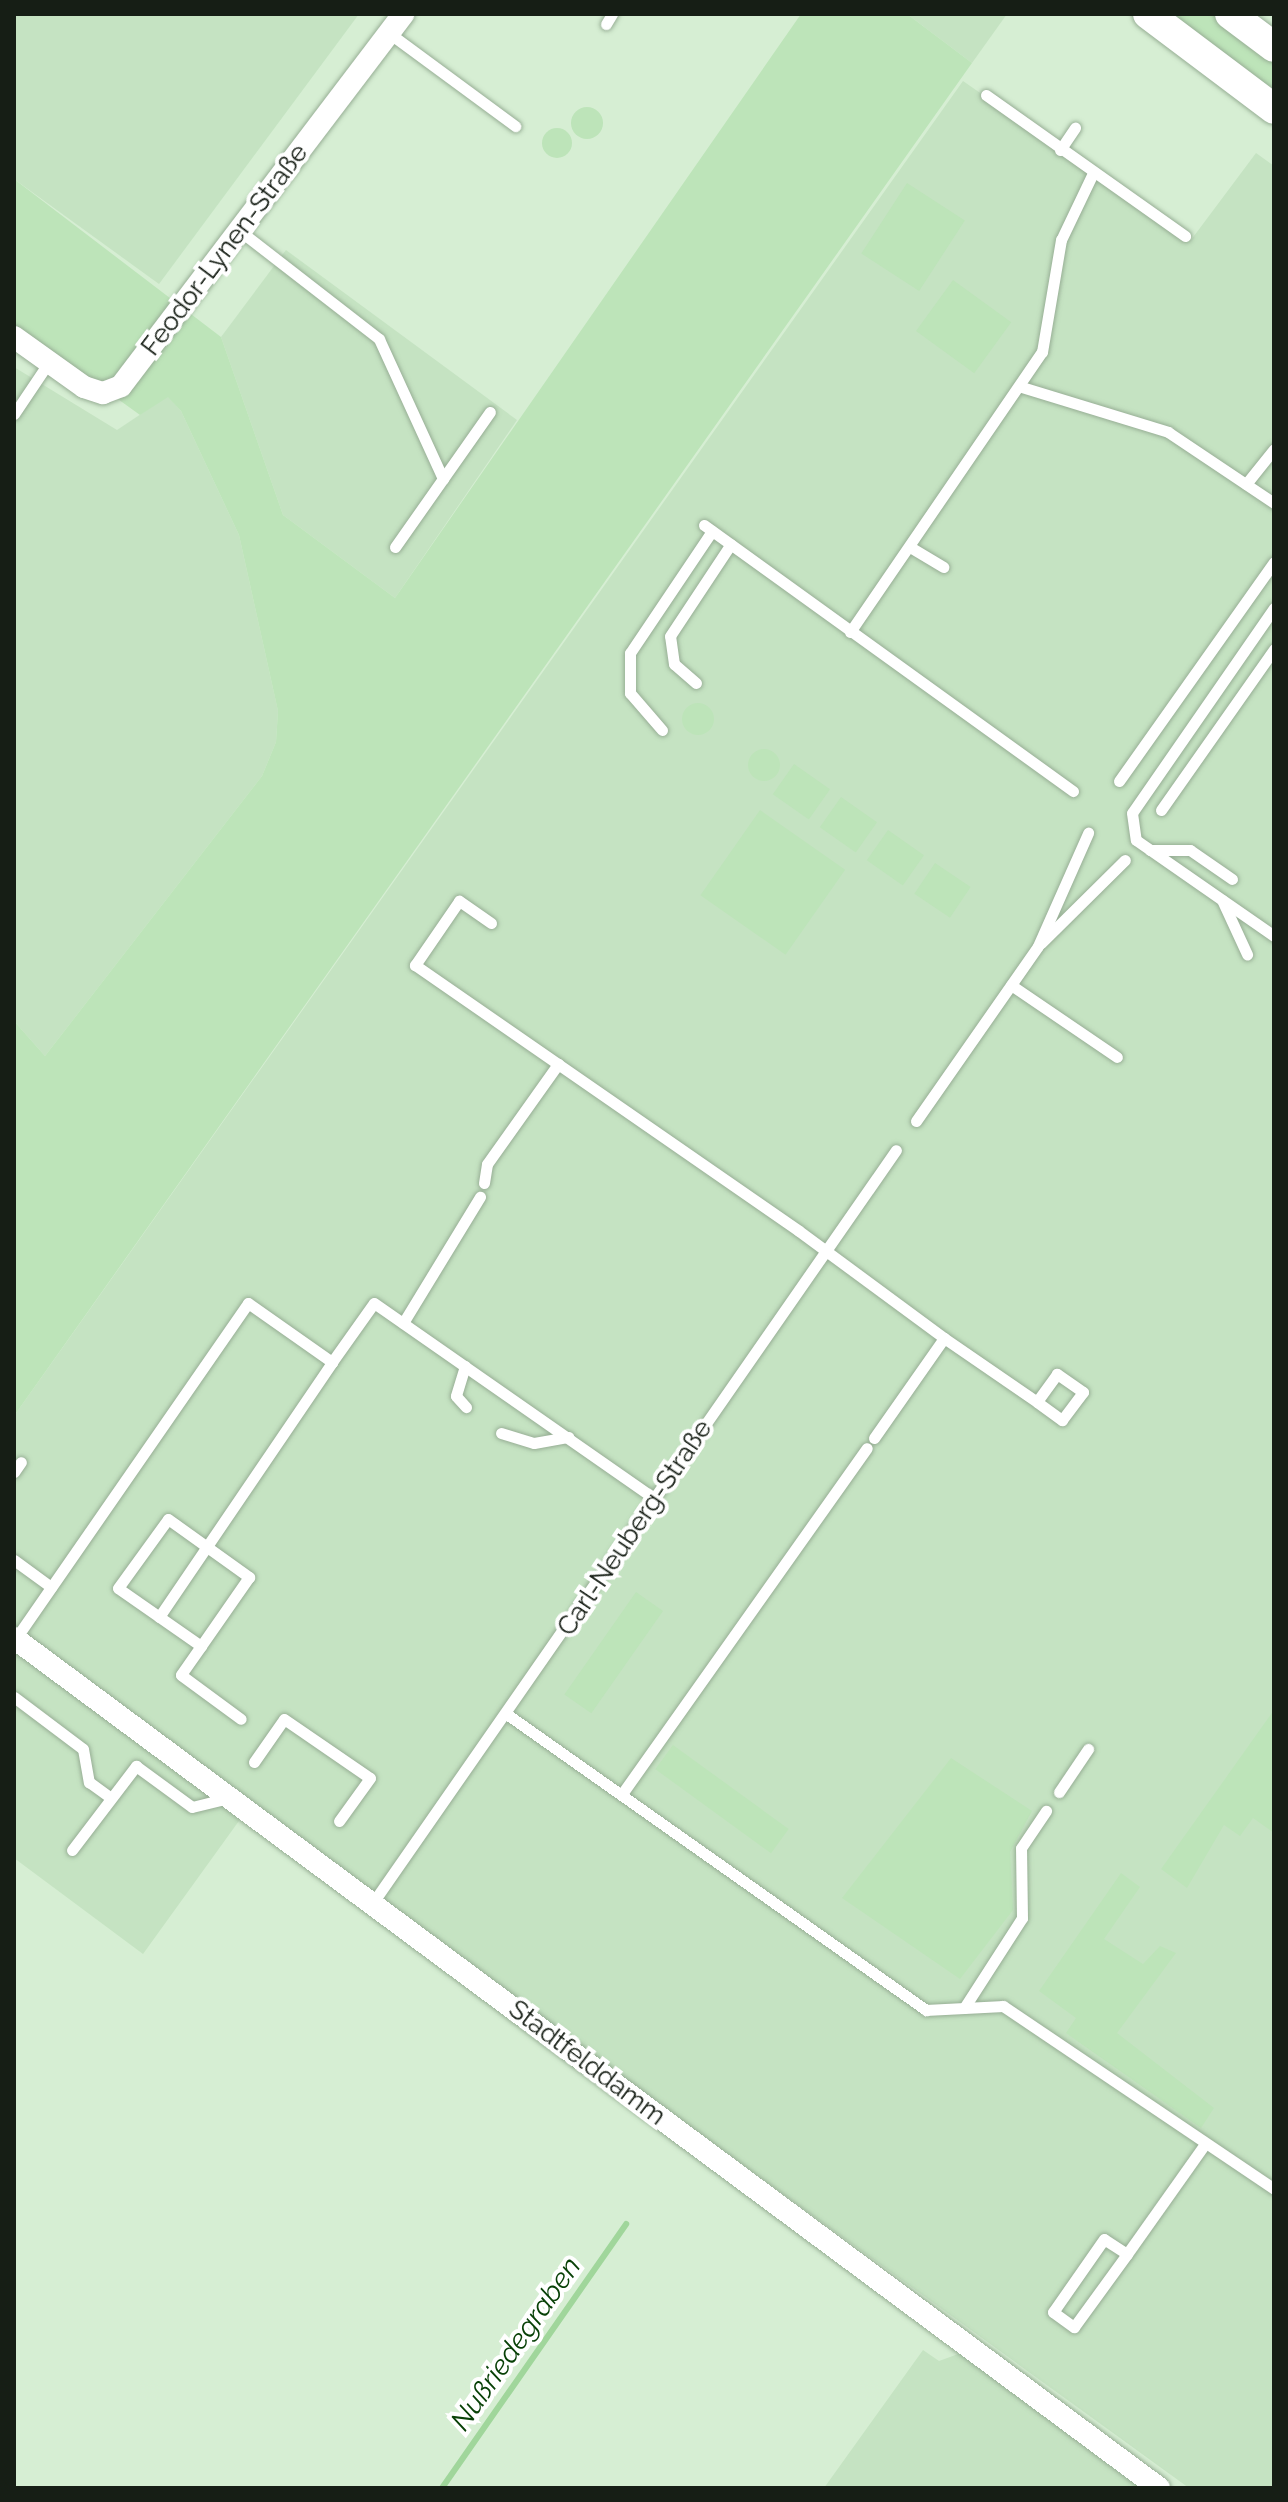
<!DOCTYPE html>
<html>
<head>
<meta charset="utf-8">
<style>
	body { margin:0 }
	#map { position:relative; width:1288px; height:2502px; overflow:hidden; background:#d6eed3; font-family:Raleway,sans-serif }
	div>[style] { position:absolute }
	[style*='--x'] { left:calc(var(--x)*1px); top:calc(var(--y)*1px); width:calc(var(--w)*1px); rotate:calc(var(--a)*1deg) }
	.built>* { inset:0; background:#c5e3c2 }
	.green>* { inset:0; background:#bde4b9; transform-origin:0 0 }
	.round { border-radius:50% }
	.stream>* { height:6px; margin:-3px; padding:0 3px; transform-origin:3px; border-radius:3px; background:#a0d69b }
	.roads { filter:drop-shadow(0 0 2px #97ae95) drop-shadow(0 0 2px #97ae95) }
	.lane>* { height:11px; margin:-5.5px; padding:0 5.5px; transform-origin:5.5px; border-radius:5.5px; background:#fff }
	.street>* { height:22px; margin:-11px; padding:0 11px; transform-origin:11px; border-radius:11px; background:#fff }
	.secondary>* { height:30px; margin:-15px; padding:0 15px; transform-origin:15px; border-radius:15px; background:#fff }
	span { translate:-50% -50%; white-space:nowrap; text-align:center; line-height:1.15; -webkit-text-stroke:8px #fff; paint-order:stroke }
	.street-label { font-size:26px; color:#161e15 }
	.water-label { font-size:28px; color:#084107; font-style:italic }
	.frame { position:absolute; inset:0; border:16px solid #161e15; pointer-events:none }
</style>
</head>
<body>
<div id="map">
	<div class="built">
		<i style="clip-path:polygon(14px 14px,359px 14px,159px 284px,14px 179px)"></i>
		<i style="clip-path:polygon(907px 14px,1007px 14px,972px 63px)"></i>
		<i style="clip-path:polygon(963px 81px,1191px 240px,1256px 153px,1274px 166px,1274px 2488px,1189px 2488px,249px 1807px,143px 1954px,14px 1858px,14px 1416px)"></i>
		<i style="clip-path:polygon(286px 250px,517px 420px,395px 598px,283px 515px,221px 337px)"></i>
		<i style="clip-path:polygon(14px 367px,117px 430px,168px 396px,181px 411px,239px 535px,278px 711px,276px 742px,262px 776px,45px 1056px,14px 1021px)"></i>
		<i style="clip-path:polygon(923px 2350px,939px 2361px,961px 2353px,1144px 2488px,824px 2488px)"></i>
	</div>
	<div class="green">
		<i style="clip-path:polygon(801px 14px,907px 14px,972px 63px,14px 1416px,14px 1021px,45px 1056px,262px 776px,276px 742px,278px 711px,239px 535px,181px 411px,168px 397px,140px 415px,14px 324px,14px 179px,221px 337px,283px 515px,395px 598px)"></i>
		<i style="clip-path:polygon(1146px 14px,1230px 14px,1274px 47px,1274px 110px)"></i>
		<i class="round" style="left:571px;top:107px;width:32px;height:32px"></i>
		<i class="round" style="left:542px;top:128px;width:30px;height:30px"></i>
		<i style="left:907px;top:183px;width:69px;height:84px;rotate:33deg"></i>
		<i style="left:953px;top:280px;width:72px;height:63px;rotate:36deg"></i>
		<i class="round" style="left:682px;top:703px;width:32px;height:32px"></i>
		<i class="round" style="left:748px;top:749px;width:32px;height:32px"></i>
		<i style="left:794px;top:764px;width:44px;height:37px;rotate:35deg"></i>
		<i style="left:841px;top:797px;width:44px;height:37px;rotate:35deg"></i>
		<i style="left:760px;top:810px;width:104px;height:104px;rotate:35deg"></i>
		<i style="left:888px;top:830px;width:44px;height:37px;rotate:35deg"></i>
		<i style="left:935px;top:863px;width:43px;height:37px;rotate:34deg"></i>
		<i style="left:636px;top:1592px;width:33px;height:125px;rotate:35deg"></i>
		<i style="clip-path:polygon(1274px 1710px,1274px 1833px,1253px 1818px,1240px 1836px,1224px 1825px,1187px 1888px,1161px 1869px)"></i>
		<i style="left:673px;top:1745px;width:143px;height:30px;rotate:36deg"></i>
		<i style="clip-path:polygon(951px 1758px,1032px 1811px,1010px 1852px,1013px 1910px,960px 1979px,842px 1898px)"></i>
		<i style="clip-path:polygon(1121px 1873px,1140px 1887px,1104px 1939px,1143px 1964px,1160px 1946px,1176px 1953px,1117px 2033px,1214px 2108px,1201px 2128px,1066px 2033px,1076px 2018px,1039px 1991px)"></i>
	</div>
	<div class="stream">
		<i style="--x:442;--y:2488;--w:322;--a:-55.1"></i>
	</div>
	<div class="roads">
		<div class="lane">
			<i style="--x:606;--y:24;--w:12;--a:-59"></i>
			<i style="--x:389;--y:33;--w:157;--a:36.4"></i>
			<i style="--x:986;--y:95;--w:244;--a:35.3"></i>
			<i style="--x:1060;--y:150;--w:27;--a:-56"></i>
			<i style="--x:240;--y:231;--w:176;--a:37.8"></i>
			<i style="--x:379;--y:339;--w:154;--a:65.4"></i>
			<i style="--x:1022;--y:387;--w:153;--a:17.1"></i>
			<i style="--x:1168;--y:432;--w:128;--a:33.8"></i>
			<i style="--x:14;--y:414;--w:63;--a:-56.1"></i>
			<i style="--x:1246;--y:484;--w:45;--a:-51.3"></i>
			<i style="--x:704;--y:525;--w:455;--a:35.8"></i>
			<i style="--x:395;--y:547;--w:165;--a:-54.9"></i>
			<i style="--x:910;--y:547;--w:39;--a:31"></i>
			<i style="--x:1274;--y:608;--w:249;--a:124.7"></i>
			<i style="--x:1132;--y:813;--w:27;--a:82"></i>
			<i style="--x:1136;--y:840;--w:168;--a:34.8"></i>
			<i style="--x:850;--y:632;--w:340;--a:-55.6"></i>
			<i style="--x:1042;--y:352;--w:114;--a:-80.4"></i>
			<i style="--x:1061;--y:240;--w:72;--a:-64.5"></i>
			<i style="--x:696;--y:683;--w:29;--a:-139"></i>
			<i style="--x:674;--y:664;--w:28;--a:-98"></i>
			<i style="--x:670;--y:636;--w:110;--a:-56.5"></i>
			<i style="--x:662;--y:730;--w:49;--a:-130.9"></i>
			<i style="--x:630;--y:693;--w:40;--a:-90"></i>
			<i style="--x:630;--y:653;--w:147;--a:-56.1"></i>
			<i style="--x:1119;--y:781;--w:268;--a:-54.7"></i>
			<i style="--x:1161;--y:810;--w:197;--a:-54.9"></i>
			<i style="--x:1150;--y:850;--w:40;--a:0"></i>
			<i style="--x:1190;--y:850;--w:51;--a:34.6"></i>
			<i style="--x:1222;--y:900;--w:60;--a:65.2"></i>
			<i style="--x:491;--y:923;--w:39;--a:-145"></i>
			<i style="--x:459;--y:901;--w:78;--a:124.5"></i>
			<i style="--x:415;--y:965;--w:467;--a:34.7"></i>
			<i style="--x:799;--y:1231;--w:180;--a:36.4"></i>
			<i style="--x:944;--y:1338;--w:113;--a:34.5"></i>
			<i style="--x:1037;--y:1402;--w:31;--a:36"></i>
			<i style="--x:1062;--y:1420;--w:35;--a:-53"></i>
			<i style="--x:1083;--y:1392;--w:32;--a:-145"></i>
			<i style="--x:1057;--y:1374;--w:34;--a:126"></i>
			<i style="--x:1041;--y:943;--w:118;--a:-44.7"></i>
			<i style="--x:1011;--y:985;--w:128;--a:34.2"></i>
			<i style="--x:916;--y:1121;--w:213;--a:-55.1"></i>
			<i style="--x:1038;--y:946;--w:124;--a:-66.1"></i>
			<i style="--x:484;--y:1183;--w:19;--a:-81"></i>
			<i style="--x:487;--y:1164;--w:123;--a:-54.6"></i>
			<i style="--x:403;--y:1323;--w:148;--a:-58.6"></i>
			<i style="--x:465;--y:1366;--w:31;--a:107"></i>
			<i style="--x:456;--y:1396;--w:15;--a:48"></i>
			<i style="--x:501;--y:1433;--w:34;--a:17"></i>
			<i style="--x:534;--y:1443;--w:35;--a:-10"></i>
			<i style="--x:874;--y:1438;--w:122;--a:-55"></i>
			<i style="--x:14;--y:1472;--w:12;--a:-55"></i>
			<i style="--x:14;--y:1560;--w:46;--a:36.1"></i>
			<i style="--x:159;--y:1617;--w:308;--a:-55.8"></i>
			<i style="--x:14;--y:1641;--w:411;--a:-55.3"></i>
			<i style="--x:248;--y:1303;--w:103;--a:35.1"></i>
			<i style="--x:332;--y:1362;--w:72;--a:-54.6"></i>
			<i style="--x:374;--y:1303;--w:341;--a:34.9"></i>
			<i style="--x:201;--y:1646;--w:101;--a:-145.1"></i>
			<i style="--x:118;--y:1588;--w:85;--a:-54.1"></i>
			<i style="--x:168;--y:1519;--w:100;--a:35.6"></i>
			<i style="--x:249;--y:1577;--w:84;--a:124.8"></i>
			<i style="--x:201;--y:1646;--w:35;--a:125"></i>
			<i style="--x:181;--y:1675;--w:74;--a:36.3"></i>
			<i style="--x:14;--y:1697;--w:86;--a:37"></i>
			<i style="--x:83;--y:1749;--w:34;--a:80"></i>
			<i style="--x:89;--y:1782;--w:27;--a:36"></i>
			<i style="--x:508;--y:1715;--w:512;--a:35.21"></i>
			<i style="--x:926;--y:2010;--w:77;--a:-3"></i>
			<i style="--x:1003;--y:2006;--w:327;--a:34"></i>
			<i style="--x:254;--y:1762;--w:52;--a:-55.1"></i>
			<i style="--x:284;--y:1719;--w:104;--a:34.5"></i>
			<i style="--x:370;--y:1778;--w:53;--a:125.8"></i>
			<i style="--x:624;--y:1791;--w:420;--a:-54.7"></i>
			<i style="--x:1059;--y:1792;--w:52;--a:-56"></i>
			<i style="--x:72;--y:1850;--w:106;--a:-52.7"></i>
			<i style="--x:136;--y:1766;--w:69;--a:36.2"></i>
			<i style="--x:192;--y:1807;--w:36;--a:-14"></i>
			<i style="--x:372;--y:1904;--w:918;--a:-55.2"></i>
			<i style="--x:964;--y:2008;--w:107;--a:-57.2"></i>
			<i style="--x:1022;--y:1918;--w:70;--a:-90.8"></i>
			<i style="--x:1021;--y:1848;--w:45;--a:-56"></i>
			<i style="--x:1127;--y:2254;--w:27;--a:-147"></i>
			<i style="--x:1104;--y:2239;--w:89;--a:124.9"></i>
			<i style="--x:1053;--y:2312;--w:26;--a:36"></i>
			<i style="--x:1074;--y:2327;--w:90;--a:-54"></i>
			<i style="--x:1127;--y:2254;--w:135;--a:-54.7"></i>
		</div>
		<div class="street">
			<i style="--x:14;--y:337;--w:86;--a:35.5"></i>
			<i style="--x:84;--y:387;--w:20;--a:18"></i>
			<i style="--x:103;--y:393;--w:19;--a:-21"></i>
			<i style="--x:121;--y:386;--w:467;--a:-52.8"></i>
			<i style="--x:14;--y:1638;--w:1426;--a:36.59"></i>
		</div>
		<div class="secondary">
			<i style="--x:1148;--y:14;--w:158;--a:37"></i>
			<i style="--x:1230;--y:14;--w:55;--a:36.9"></i>
		</div>
	</div>
	<div class="street-label">
		<span style="left:225px;top:250px;rotate:-53deg">Feodor-Lynen-Straße</span>
		<span style="left:635px;top:1528px;rotate:-56deg">Carl-Neuberg-Straße</span>
		<span style="left:587px;top:2063px;rotate:37deg">Stadtfelddamm</span>
	</div>
	<div class="water-label">
		<span style="left:516px;top:2344px;rotate:-55deg">Nußriedegraben</span>
	</div>
	<div class="frame"></div>
</div>
</body>
</html>
